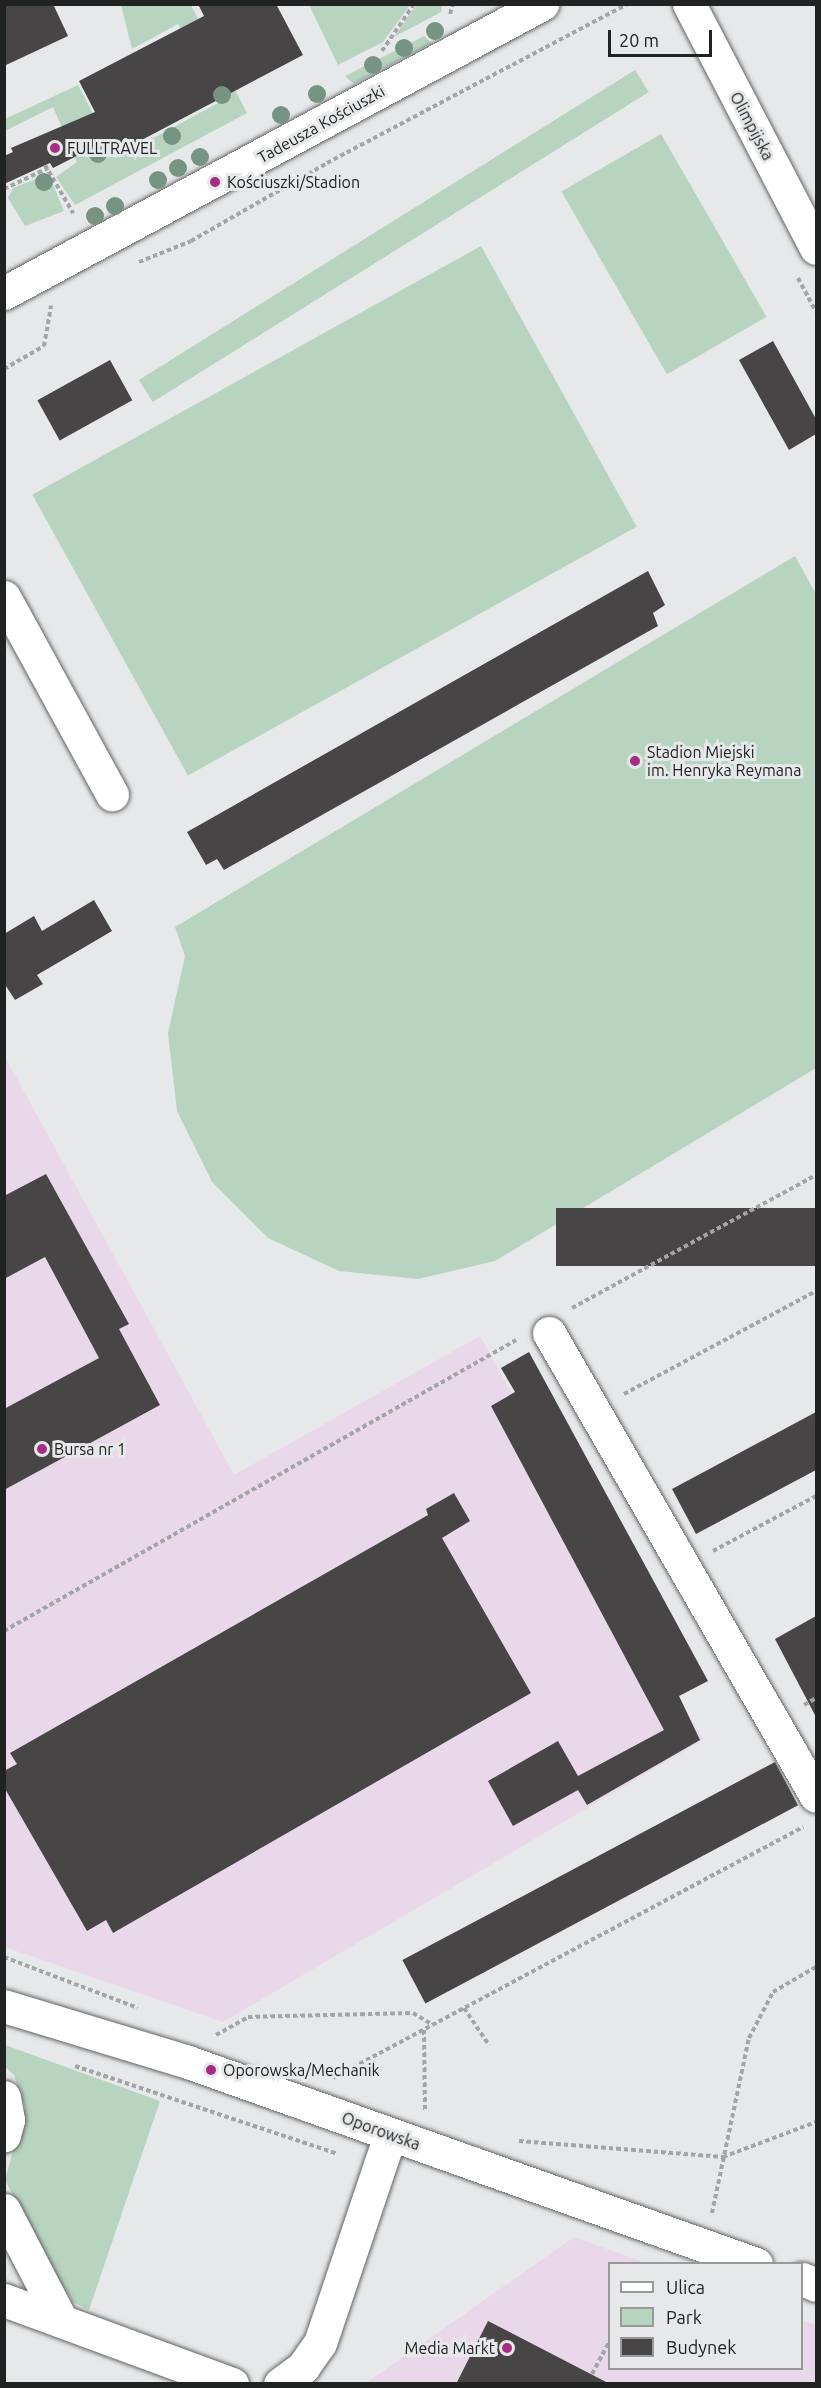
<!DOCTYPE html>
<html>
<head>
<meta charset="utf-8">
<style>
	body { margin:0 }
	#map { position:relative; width:821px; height:2388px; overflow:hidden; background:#e7e8e9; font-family:Ubuntu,sans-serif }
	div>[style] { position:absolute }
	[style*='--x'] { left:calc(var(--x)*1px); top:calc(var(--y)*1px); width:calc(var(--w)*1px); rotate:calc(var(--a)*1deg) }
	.commercial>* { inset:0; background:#e8d8ea }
	.green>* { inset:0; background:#b7d4c0; transform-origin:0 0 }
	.building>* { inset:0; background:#474546; transform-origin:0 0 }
	.path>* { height:4px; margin-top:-2px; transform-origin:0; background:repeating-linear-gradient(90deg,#a3a4a5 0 4.5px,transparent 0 7.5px) }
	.roads { filter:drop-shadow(0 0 2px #636465) drop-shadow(0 0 2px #636465) }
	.minor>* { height:33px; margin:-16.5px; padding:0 16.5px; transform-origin:16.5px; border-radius:16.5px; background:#fff }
	.trees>* { width:18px; height:18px; margin:-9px; border-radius:50%; background:#769484 }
	.dots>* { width:16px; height:16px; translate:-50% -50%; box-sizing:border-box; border:3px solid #e7e8e9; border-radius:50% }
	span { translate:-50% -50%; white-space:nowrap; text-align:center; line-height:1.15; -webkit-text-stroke:6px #e7e8e9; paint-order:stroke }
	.street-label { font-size:16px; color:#212222 }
	.poi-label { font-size:16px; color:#212222 }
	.left { translate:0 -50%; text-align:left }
	.right { translate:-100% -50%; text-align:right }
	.frame { position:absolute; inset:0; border:6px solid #212222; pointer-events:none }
	.legend { position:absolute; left:608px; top:2262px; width:195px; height:108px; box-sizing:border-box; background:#e7e8e9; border:2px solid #989999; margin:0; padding:8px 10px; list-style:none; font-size:18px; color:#212222 }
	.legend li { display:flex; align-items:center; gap:12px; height:30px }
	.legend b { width:30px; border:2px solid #989999 }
	.scale { position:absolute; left:608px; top:30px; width:104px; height:27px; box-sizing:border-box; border:3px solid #212222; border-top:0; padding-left:8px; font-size:18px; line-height:21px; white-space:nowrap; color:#212222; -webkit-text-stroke:4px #e7e8e9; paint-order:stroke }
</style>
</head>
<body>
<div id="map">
	<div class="commercial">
		<i style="clip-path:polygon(4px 1055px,234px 1475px,480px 1336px,703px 1740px,223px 2022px,5px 1947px)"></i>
		<i style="clip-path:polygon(574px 2237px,646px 2263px,610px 2264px,610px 2368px,802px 2368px,802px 2320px,816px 2325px,816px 2383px,365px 2384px)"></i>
	</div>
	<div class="green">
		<i style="clip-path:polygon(417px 4px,442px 5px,441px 12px,394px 37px)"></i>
		<i style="clip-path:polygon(121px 5px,191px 5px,247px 113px,75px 205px,56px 177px,77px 162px,53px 107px,5px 131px,5px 119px,78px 85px,116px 158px,220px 102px,178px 24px,132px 49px)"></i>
		<i style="clip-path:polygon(309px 5px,410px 5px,383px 42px,338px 65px)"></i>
		<i style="clip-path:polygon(424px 36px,432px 43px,354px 84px,345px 76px)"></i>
		<i style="left:635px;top:70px;width:26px;height:585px;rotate:58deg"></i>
		<i style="left:661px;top:134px;width:211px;height:115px;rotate:60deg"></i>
		<i style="clip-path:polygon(44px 176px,52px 182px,64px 211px,25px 226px,8px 198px,13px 188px)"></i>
		<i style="left:481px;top:246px;width:321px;height:513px;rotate:61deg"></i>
		<i style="clip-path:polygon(795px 556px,816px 594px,816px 1068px,495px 1261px,418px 1279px,339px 1271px,268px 1238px,212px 1182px,177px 1111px,168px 1033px,185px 956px,175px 927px)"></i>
		<i style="clip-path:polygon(5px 2045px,160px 2101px,89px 2310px,73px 2302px,56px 2276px,5px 2180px,25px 2108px,14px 2075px,5px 2067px)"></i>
	</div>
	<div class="building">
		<i style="clip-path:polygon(4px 4px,53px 4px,68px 36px,4px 66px)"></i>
		<i style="clip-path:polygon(198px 4px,276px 4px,303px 55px,117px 153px,110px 139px,53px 168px,50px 163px,4px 184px,4px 156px,13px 152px,11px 148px,95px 112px,79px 81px,204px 16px)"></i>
		<i style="clip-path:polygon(773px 341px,816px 419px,816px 434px,789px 450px,739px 360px)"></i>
		<i style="left:110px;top:360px;width:46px;height:83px;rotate:61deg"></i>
		<i style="clip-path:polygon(648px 571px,665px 605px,653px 613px,658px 626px,224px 870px,217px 859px,206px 865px,187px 832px)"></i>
		<i style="clip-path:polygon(94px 900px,112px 931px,37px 975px,43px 984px,15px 1000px,4px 983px,4px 934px,34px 916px,42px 931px)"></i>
		<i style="clip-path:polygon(46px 1174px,129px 1324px,119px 1329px,160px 1405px,4px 1490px,4px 1409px,99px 1358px,45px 1257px,4px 1279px,4px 1196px)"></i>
		<i style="left:816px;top:1208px;width:58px;height:260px;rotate:90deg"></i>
		<i style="clip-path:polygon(529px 1352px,708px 1681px,679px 1696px,700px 1740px,587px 1805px,578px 1790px,513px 1826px,488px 1781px,558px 1741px,578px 1776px,664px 1730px,491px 1406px,515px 1392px,501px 1368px)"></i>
		<i style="clip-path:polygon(816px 1412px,816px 1470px,696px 1534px,672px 1489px)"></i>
		<i style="clip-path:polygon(454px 1493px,470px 1521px,442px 1538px,531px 1693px,113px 1933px,106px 1920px,87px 1931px,4px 1787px,4px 1771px,17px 1764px,10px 1753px,428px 1515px,426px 1509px)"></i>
		<i style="clip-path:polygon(816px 1616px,816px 1717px,775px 1639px)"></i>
		<i style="left:775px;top:1762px;width:49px;height:422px;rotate:62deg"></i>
		<i style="clip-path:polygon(488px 2321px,610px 2384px,456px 2384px)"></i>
	</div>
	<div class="path">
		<i style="--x:450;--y:14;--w:10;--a:-73"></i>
		<i style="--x:382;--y:51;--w:57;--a:-55.8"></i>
		<i style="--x:45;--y:165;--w:56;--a:59.7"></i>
		<i style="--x:4;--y:189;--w:49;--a:-25.5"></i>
		<i style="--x:139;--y:262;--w:56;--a:-22"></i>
		<i style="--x:191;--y:241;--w:157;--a:-29.8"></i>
		<i style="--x:327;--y:163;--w:340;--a:-27.9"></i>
		<i style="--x:798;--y:278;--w:38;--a:62"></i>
		<i style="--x:4;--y:369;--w:46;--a:-29.9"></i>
		<i style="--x:44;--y:346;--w:41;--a:-80.1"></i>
		<i style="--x:572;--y:1308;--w:278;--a:-28.6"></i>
		<i style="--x:624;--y:1394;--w:218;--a:-28.2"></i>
		<i style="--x:713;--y:1551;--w:117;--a:-28.1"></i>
		<i style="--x:4;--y:1631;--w:589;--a:-29.61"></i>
		<i style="--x:804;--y:1705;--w:14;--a:-30"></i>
		<i style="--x:4;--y:1957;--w:143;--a:20.8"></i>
		<i style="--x:464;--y:2008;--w:45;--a:56"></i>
		<i style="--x:424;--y:2030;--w:80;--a:89.3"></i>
		<i style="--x:216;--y:2035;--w:37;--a:-29"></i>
		<i style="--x:248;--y:2017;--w:165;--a:-1.4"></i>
		<i style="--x:413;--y:2013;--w:23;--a:31"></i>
		<i style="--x:75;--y:2066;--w:277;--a:18.5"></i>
		<i style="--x:333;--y:2078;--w:533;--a:-28.1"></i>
		<i style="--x:519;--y:2141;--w:205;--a:4.5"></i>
		<i style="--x:723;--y:2157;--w:99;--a:-20.6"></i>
		<i style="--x:712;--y:2213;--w:179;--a:-78.1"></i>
		<i style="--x:749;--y:2038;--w:52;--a:-62.4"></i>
		<i style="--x:773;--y:1992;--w:50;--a:-30.2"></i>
		<i style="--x:592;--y:2374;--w:38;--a:-62"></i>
	</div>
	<div class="roads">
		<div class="minor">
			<i style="--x:689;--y:4;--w:275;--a:62.5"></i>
			<i style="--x:4;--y:293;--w:611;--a:-28.24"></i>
			<i style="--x:4;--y:597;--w:225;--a:61.3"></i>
			<i style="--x:549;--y:1333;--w:534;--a:60.03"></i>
			<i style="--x:4;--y:2006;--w:192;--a:16.9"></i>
			<i style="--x:188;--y:2062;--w:603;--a:19.58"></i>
			<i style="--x:4;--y:2097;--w:23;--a:80"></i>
			<i style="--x:8;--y:2120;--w:16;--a:105"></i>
			<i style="--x:4;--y:2210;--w:124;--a:62.6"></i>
			<i style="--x:802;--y:2279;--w:15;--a:23"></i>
			<i style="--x:4;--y:2300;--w:243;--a:20.2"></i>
			<i style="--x:280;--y:2384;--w:29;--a:-36"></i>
			<i style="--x:303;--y:2367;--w:29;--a:-55"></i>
			<i style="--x:320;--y:2343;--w:219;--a:-71.4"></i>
		</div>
	</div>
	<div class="trees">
		<i style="left:435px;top:31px"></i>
		<i style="left:404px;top:48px"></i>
		<i style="left:373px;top:65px"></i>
		<i style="left:317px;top:94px"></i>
		<i style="left:222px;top:95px"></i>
		<i style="left:281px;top:115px"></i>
		<i style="left:172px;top:136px"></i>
		<i style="left:98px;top:154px"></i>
		<i style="left:200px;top:157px"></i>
		<i style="left:178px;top:168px"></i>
		<i style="left:158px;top:180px"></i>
		<i style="left:44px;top:182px"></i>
		<i style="left:115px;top:206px"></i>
		<i style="left:95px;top:216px"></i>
	</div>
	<div class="dots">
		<i style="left:55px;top:148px;background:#a62d83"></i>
		<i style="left:215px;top:182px;background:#a62d83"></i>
		<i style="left:635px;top:761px;background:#a62d83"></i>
		<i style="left:42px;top:1449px;background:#a62d83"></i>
		<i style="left:211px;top:2070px;background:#a62d83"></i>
		<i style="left:507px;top:2348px;background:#a62d83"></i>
	</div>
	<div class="street-label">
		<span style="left:321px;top:124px;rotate:-29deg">Tadeusza Kościuszki</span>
		<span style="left:752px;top:126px;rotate:62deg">Olimpijska</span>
		<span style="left:381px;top:2131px;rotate:20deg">Oporowska</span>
	</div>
	<div class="poi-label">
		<span class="left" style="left:67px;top:148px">FULLTRAVEL</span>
		<span class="left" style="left:227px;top:182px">Kościuszki/Stadion</span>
		<span class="left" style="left:647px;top:761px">Stadion Miejski<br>im. Henryka Reymana</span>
		<span class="left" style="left:54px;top:1449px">Bursa nr 1</span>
		<span class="left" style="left:223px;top:2070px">Oporowska/Mechanik</span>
		<span class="right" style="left:495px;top:2348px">Media Markt</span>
	</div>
	<div class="frame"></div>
	<ul class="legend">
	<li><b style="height:8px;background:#fff"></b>Ulica</li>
	<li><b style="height:16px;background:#b7d4c0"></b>Park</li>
	<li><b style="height:16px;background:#474546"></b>Budynek</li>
	</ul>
	<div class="scale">20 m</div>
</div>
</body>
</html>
